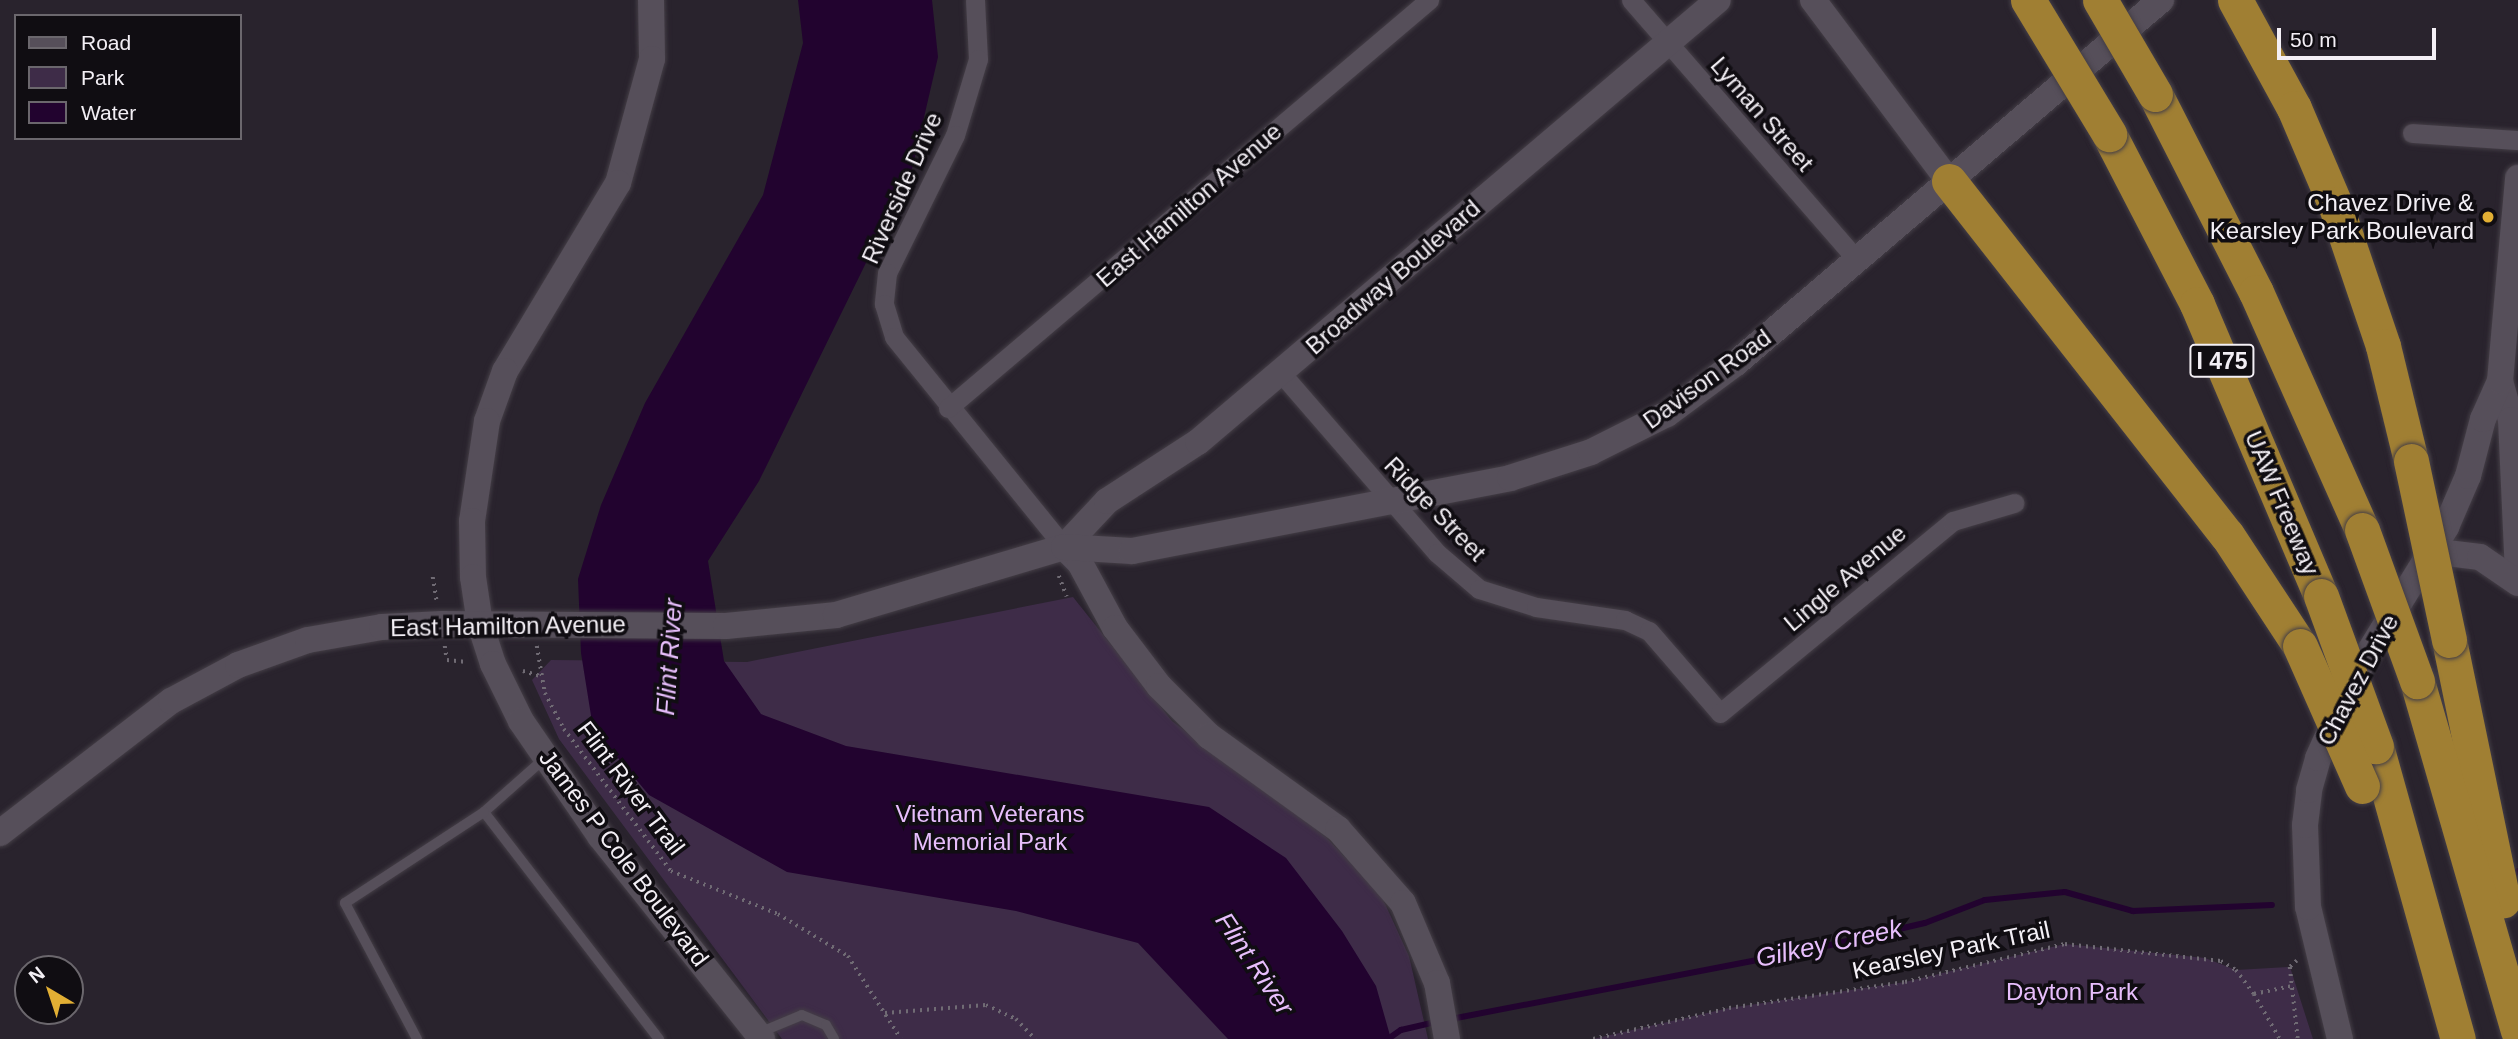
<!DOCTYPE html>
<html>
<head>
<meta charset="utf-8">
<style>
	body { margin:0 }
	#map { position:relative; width:2518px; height:1039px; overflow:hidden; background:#29232d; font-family:Arial,sans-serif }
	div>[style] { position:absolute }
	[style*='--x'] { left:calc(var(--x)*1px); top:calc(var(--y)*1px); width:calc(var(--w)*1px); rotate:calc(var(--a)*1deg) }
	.green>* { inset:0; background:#3e2c48 }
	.water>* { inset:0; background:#22032f }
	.stream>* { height:6px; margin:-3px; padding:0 3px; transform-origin:3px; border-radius:3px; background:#22032f }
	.path>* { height:3.5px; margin-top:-1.75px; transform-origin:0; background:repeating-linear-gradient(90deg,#706b74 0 2px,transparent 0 7px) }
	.roads { filter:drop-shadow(0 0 2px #443e46) drop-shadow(0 0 2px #443e46) }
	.lane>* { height:10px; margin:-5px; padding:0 5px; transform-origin:5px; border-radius:5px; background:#564f5a }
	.street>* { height:19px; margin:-9.5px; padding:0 9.5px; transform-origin:9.5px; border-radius:9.5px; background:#564f5a }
	.secondary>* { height:26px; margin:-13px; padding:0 13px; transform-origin:13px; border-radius:13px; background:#564f5a }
	.highway>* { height:35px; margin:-17.5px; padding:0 17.5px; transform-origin:17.5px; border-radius:17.5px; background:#a07f33 }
	.bridges { filter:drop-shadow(0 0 2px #443e46) drop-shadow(0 0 2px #443e46) }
	.highway-bridge>* { height:35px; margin:-17.5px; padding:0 17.5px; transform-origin:17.5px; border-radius:17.5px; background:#a07f33 }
	.dots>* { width:19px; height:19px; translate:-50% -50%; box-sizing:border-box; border:4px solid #100d12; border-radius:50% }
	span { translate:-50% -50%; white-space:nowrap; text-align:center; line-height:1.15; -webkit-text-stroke:7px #100d12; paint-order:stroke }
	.shield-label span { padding:2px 5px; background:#100d12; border:2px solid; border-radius:5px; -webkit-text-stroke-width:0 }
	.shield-label { font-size:23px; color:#f3eff5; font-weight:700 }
	.street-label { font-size:24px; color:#f3eff5 }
	.poi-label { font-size:24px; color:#f3eff5 }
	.right { translate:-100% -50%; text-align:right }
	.park-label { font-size:24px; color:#e7befc }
	.water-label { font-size:26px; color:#e7befc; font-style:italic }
	.legend { position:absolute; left:14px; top:14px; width:228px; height:126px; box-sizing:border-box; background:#100d12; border:2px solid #6b676d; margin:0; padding:9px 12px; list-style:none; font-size:21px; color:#f3eff5 }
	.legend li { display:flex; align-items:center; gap:14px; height:35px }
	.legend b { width:35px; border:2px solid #6b676d }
	.north { position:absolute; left:14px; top:955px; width:70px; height:70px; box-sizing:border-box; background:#100d12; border:2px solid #6b676d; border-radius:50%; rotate:321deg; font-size:19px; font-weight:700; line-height:28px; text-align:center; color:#f3eff5 }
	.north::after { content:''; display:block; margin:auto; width:24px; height:32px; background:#e2af34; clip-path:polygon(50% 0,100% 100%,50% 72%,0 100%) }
	.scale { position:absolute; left:2277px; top:28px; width:159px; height:32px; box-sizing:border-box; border:4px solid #f3eff5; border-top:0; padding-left:9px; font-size:21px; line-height:24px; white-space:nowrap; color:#f3eff5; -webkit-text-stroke:5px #100d12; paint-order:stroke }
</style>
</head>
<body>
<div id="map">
	<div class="green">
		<i style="clip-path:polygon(1073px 597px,1172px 721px,1326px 837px,1381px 895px,1409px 956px,1428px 1039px,782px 1039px,559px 739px,532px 680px,551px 660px,747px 662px)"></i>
		<i style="clip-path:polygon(2065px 944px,2205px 958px,2236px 970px,2290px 967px,2313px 1039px,1593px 1039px,1729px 1008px,1905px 982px)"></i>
	</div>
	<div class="water">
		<i style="clip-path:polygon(798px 0,932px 0,938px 57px,912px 169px,759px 481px,708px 561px,724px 661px,761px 714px,846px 746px,1209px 807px,1286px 858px,1342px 931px,1376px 986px,1391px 1039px,1228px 1039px,1138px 943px,1016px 911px,787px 872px,649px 795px,593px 728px,581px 653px,578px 579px,601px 505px,645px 403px,763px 195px,803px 43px)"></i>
	</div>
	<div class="stream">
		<i style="--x:2516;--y:872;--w:2;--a:-27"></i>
		<i style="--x:1451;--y:1019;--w:355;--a:-10.9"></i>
		<i style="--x:1800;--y:952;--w:128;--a:-13.1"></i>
		<i style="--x:1925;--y:923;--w:64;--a:-21"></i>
		<i style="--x:1985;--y:900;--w:80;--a:-5.7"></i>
		<i style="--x:2065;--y:892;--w:71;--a:15.6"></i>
		<i style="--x:2133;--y:911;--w:139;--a:-2.5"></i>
		<i style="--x:1388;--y:1039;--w:16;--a:-35"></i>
		<i style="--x:1401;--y:1030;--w:37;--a:-13"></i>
	</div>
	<div class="path">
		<i style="--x:1059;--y:576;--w:22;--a:69"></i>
		<i style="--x:433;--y:577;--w:24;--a:81"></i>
		<i style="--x:445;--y:646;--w:14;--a:82"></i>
		<i style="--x:447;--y:660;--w:20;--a:6"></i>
		<i style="--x:537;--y:646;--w:48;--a:80.3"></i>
		<i style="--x:545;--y:693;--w:41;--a:62.2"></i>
		<i style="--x:564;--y:729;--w:178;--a:53"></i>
		<i style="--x:671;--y:871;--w:115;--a:21.9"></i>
		<i style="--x:778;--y:914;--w:82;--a:31"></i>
		<i style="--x:848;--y:956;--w:98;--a:57.4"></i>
		<i style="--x:523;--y:671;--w:19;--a:16"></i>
		<i style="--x:2297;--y:961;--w:9;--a:139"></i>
		<i style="--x:2290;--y:967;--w:72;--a:83.7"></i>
		<i style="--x:2254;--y:994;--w:38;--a:-12"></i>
		<i style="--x:885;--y:1013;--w:101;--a:-4.5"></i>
		<i style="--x:986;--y:1005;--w:33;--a:25"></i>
		<i style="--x:1016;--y:1019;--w:28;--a:46"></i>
		<i style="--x:1593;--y:1039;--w:139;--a:-12.8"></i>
		<i style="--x:1729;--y:1008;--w:178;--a:-8.4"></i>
		<i style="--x:1905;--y:982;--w:164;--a:-13.4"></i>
		<i style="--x:2065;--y:944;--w:157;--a:6.2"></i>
		<i style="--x:2221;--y:961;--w:17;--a:31"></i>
		<i style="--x:2236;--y:970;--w:30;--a:53"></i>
		<i style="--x:2254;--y:994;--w:52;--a:60"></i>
	</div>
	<div class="roads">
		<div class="lane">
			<i style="--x:545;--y:758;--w:81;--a:138.5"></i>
			<i style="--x:484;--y:812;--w:287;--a:52.4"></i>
			<i style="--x:761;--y:1032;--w:44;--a:-22.5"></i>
			<i style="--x:802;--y:1015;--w:26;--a:23"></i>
			<i style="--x:826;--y:1025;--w:16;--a:60"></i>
			<i style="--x:417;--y:1039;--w:154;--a:-117.9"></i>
			<i style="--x:345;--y:903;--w:166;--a:-33.2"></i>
		</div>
		<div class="street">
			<i style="--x:975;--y:0;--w:59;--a:87.1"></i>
			<i style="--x:978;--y:59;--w:79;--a:106.8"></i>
			<i style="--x:955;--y:135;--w:154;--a:116.2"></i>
			<i style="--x:887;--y:273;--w:31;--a:96"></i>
			<i style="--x:884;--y:304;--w:34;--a:73"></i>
			<i style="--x:894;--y:337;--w:270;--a:51"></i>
			<i style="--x:1631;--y:0;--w:343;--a:49"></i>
			<i style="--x:2412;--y:133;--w:106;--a:3.8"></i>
			<i style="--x:1281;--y:373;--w:238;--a:49.1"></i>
			<i style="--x:1437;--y:553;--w:55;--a:40.6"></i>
			<i style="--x:1479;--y:589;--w:60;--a:17.5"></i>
			<i style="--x:1536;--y:607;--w:90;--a:8.3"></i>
			<i style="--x:1625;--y:620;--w:26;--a:25"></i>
			<i style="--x:1649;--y:631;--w:108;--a:49.1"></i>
			<i style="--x:1720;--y:713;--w:302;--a:-39.5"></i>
			<i style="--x:1953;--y:521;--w:64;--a:-16.4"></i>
			<i style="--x:948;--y:408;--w:631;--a:-40.31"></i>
		</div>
		<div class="secondary">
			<i style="--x:651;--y:0;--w:59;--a:89"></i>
			<i style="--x:652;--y:59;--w:129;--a:105.3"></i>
			<i style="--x:618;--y:183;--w:219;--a:121"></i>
			<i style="--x:505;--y:371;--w:53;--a:109.8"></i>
			<i style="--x:487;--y:421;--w:101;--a:98.5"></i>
			<i style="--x:472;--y:521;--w:56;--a:89"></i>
			<i style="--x:473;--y:577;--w:48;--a:81.5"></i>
			<i style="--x:480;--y:624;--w:42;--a:72"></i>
			<i style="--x:493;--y:664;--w:64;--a:63.8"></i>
			<i style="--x:521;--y:721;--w:140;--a:55.5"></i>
			<i style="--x:600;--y:836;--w:260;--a:51.4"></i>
			<i style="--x:1813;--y:0;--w:226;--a:53.1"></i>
			<i style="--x:2500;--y:381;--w:41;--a:74.2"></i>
			<i style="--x:2511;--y:420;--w:157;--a:87.4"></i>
			<i style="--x:1064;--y:547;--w:63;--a:-46.9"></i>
			<i style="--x:1107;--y:501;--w:108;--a:-33"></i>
			<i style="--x:1198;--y:442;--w:682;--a:-40.36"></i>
			<i style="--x:1064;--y:547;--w:23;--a:45"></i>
			<i style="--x:1080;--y:563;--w:74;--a:61.7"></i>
			<i style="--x:1115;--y:628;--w:73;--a:52.8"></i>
			<i style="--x:1159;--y:686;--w:71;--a:45"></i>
			<i style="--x:1209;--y:736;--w:159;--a:35.8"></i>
			<i style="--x:1338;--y:829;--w:98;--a:48.7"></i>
			<i style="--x:1403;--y:903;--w:87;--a:67"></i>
			<i style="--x:1437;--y:983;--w:57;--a:79.9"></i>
			<i style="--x:2428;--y:557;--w:19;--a:-12"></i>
			<i style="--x:2447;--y:553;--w:33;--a:7"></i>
			<i style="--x:2480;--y:557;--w:46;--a:34.4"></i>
			<i style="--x:0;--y:833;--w:216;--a:-37.7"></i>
			<i style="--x:171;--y:701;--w:76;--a:-28.2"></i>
			<i style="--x:238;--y:665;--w:74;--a:-19.7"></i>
			<i style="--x:308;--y:640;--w:75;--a:-10"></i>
			<i style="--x:382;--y:627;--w:60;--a:-2.9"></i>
			<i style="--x:442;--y:624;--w:284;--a:0.4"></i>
			<i style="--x:726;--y:626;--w:111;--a:-5.7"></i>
			<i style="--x:836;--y:615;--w:238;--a:-16.6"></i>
			<i style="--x:1064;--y:547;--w:68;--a:3.4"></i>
			<i style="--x:1132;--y:551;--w:385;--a:-10.9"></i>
			<i style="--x:1510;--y:478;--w:85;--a:-17.8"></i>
			<i style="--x:1591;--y:452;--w:85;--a:-26.6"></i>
			<i style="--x:1667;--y:414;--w:86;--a:-36.5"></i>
			<i style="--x:1736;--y:363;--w:559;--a:-40.5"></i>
			<i style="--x:2340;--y:1039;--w:136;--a:-103.6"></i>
			<i style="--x:2308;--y:907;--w:82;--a:-92.1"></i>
			<i style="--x:2305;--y:825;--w:35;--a:-83"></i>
			<i style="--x:2309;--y:790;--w:33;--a:-74"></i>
			<i style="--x:2318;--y:758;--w:93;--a:-65.9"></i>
			<i style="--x:2356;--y:673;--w:172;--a:-58.3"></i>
			<i style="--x:2446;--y:527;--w:56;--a:-66.7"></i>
			<i style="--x:2468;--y:476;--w:59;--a:-75.3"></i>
			<i style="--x:2483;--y:419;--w:42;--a:-65.9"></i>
			<i style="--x:2500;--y:381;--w:204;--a:-84.9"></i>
		</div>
		<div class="highway">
			<i style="--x:2235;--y:0;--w:123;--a:61.4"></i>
			<i style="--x:2294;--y:108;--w:104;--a:66.9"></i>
			<i style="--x:2335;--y:204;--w:150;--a:71.3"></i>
			<i style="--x:2383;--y:346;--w:118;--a:76.3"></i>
			<i style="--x:2155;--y:94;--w:222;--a:63"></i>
			<i style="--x:2256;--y:292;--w:261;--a:66"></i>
			<i style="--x:2109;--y:134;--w:191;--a:62.6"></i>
			<i style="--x:2197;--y:304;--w:317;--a:67"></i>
			<i style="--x:1949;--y:181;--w:450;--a:51.9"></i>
			<i style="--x:2227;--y:535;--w:133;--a:56.7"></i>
			<i style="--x:2449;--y:640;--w:266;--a:78.3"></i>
			<i style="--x:2417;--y:681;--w:364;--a:73.9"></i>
			<i style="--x:2376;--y:746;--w:304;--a:74.4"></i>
		</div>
	</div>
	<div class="bridges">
		<div class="highway-bridge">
			<i style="--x:2028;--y:0;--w:157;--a:58.8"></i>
			<i style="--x:2100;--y:0;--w:109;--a:59.7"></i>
			<i style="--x:2411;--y:461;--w:183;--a:78"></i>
			<i style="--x:2362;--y:530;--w:161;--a:70"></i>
			<i style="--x:2321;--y:596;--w:160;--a:69.9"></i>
			<i style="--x:2300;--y:646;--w:153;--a:66.1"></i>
		</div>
	</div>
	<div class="dots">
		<i style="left:2488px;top:217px;background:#e2af34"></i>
	</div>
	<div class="shield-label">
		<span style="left:2222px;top:361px">I 475</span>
	</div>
	<div class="street-label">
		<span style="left:1762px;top:114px;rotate:49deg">Lyman Street</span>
		<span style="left:902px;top:188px;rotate:-66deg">Riverside Drive</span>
		<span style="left:1189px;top:205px;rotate:-41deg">East Hamilton Avenue</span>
		<span style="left:1393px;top:277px;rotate:-41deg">Broadway Boulevard</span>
		<span style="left:1707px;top:379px;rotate:-36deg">Davison Road</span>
		<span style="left:2282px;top:503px;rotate:67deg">UAW Freeway</span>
		<span style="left:1435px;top:509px;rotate:46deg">Ridge Street</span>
		<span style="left:1845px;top:578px;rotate:-40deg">Lingle Avenue</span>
		<span style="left:508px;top:626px;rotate:-1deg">East Hamilton Avenue</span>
		<span style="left:2358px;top:680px;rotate:-62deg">Chavez Drive</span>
		<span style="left:631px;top:788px;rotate:53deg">Flint River Trail</span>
		<span style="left:624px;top:858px;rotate:53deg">James P Cole Boulevard</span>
		<span style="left:1951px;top:950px;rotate:-12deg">Kearsley Park Trail</span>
	</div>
	<div class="poi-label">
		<span class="right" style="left:2474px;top:217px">Chavez Drive &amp;<br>Kearsley Park Boulevard</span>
	</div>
	<div class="park-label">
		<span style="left:990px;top:828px">Vietnam Veterans<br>Memorial Park</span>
		<span style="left:2072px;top:992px">Dayton Park</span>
	</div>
	<div class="water-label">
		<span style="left:670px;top:657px;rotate:-86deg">Flint River</span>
		<span style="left:1829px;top:944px;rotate:-12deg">Gilkey Creek</span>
		<span style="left:1254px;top:964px;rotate:56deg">Flint River</span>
	</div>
	<ul class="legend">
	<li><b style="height:9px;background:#564f5a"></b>Road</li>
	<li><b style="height:19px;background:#3e2c48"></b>Park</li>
	<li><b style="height:19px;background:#22032f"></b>Water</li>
	</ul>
	<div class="north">N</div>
	<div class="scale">50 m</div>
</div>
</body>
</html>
